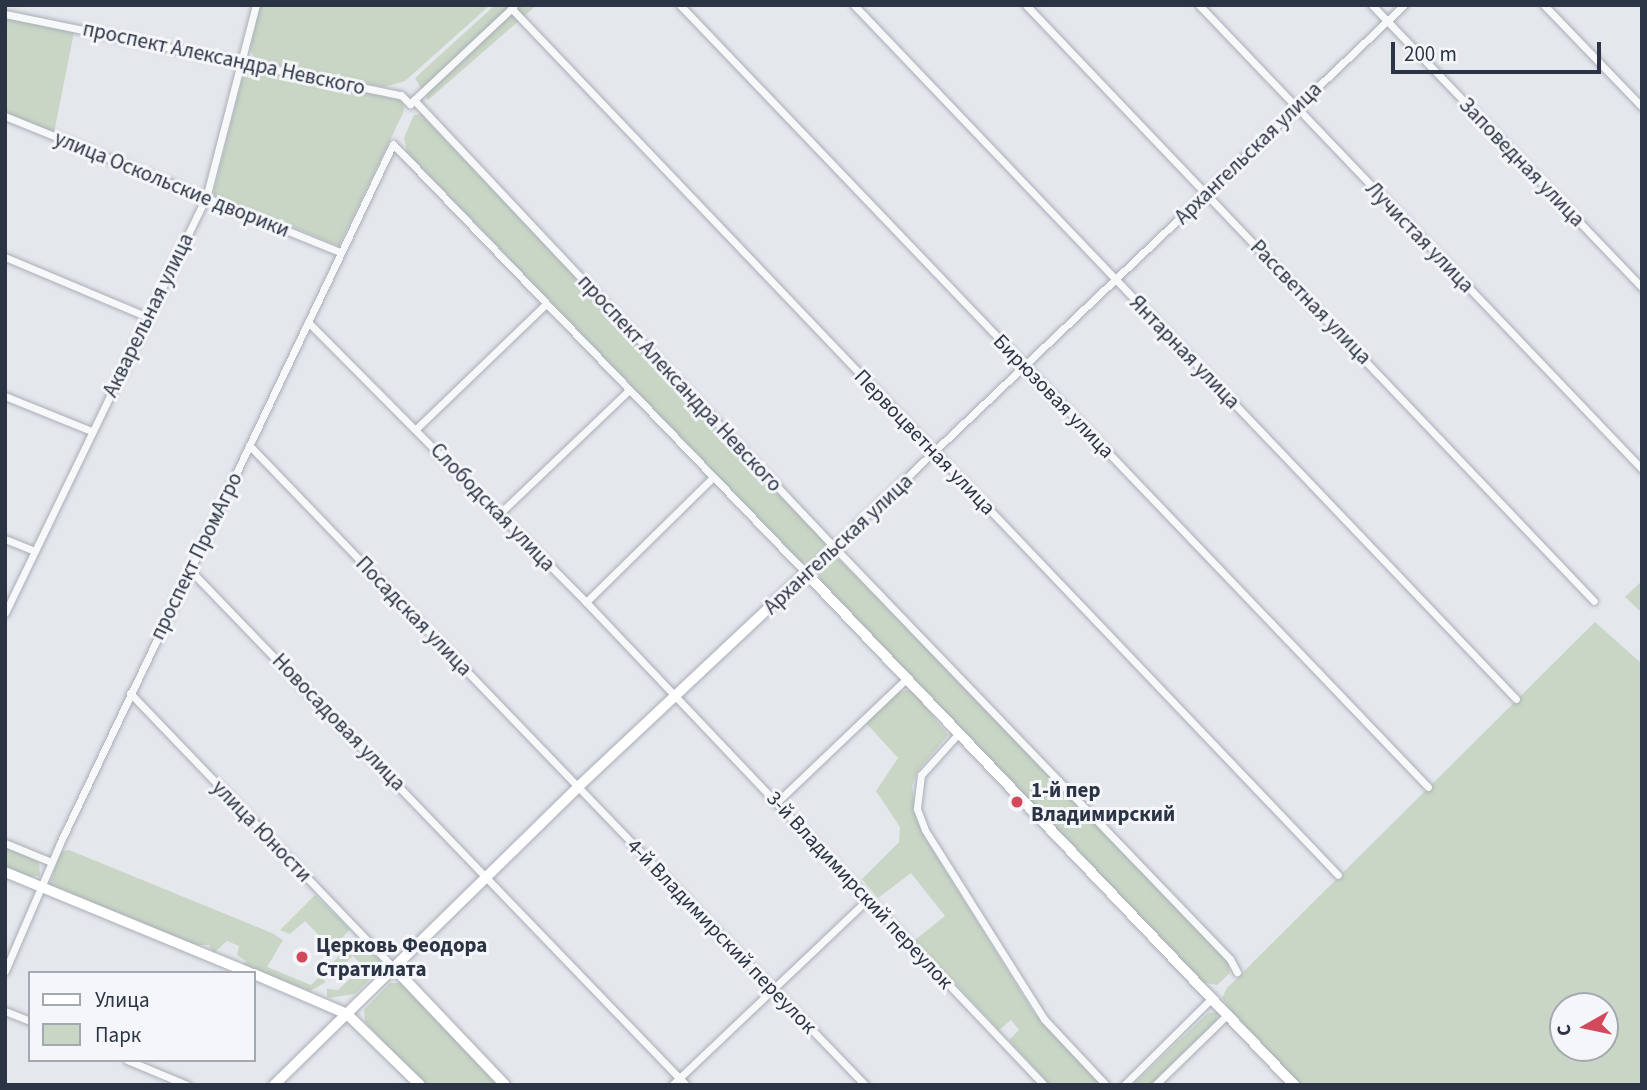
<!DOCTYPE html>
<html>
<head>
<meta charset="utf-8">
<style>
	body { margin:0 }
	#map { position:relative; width:1647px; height:1090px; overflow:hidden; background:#e4e7ec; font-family:"Source Sans 3",sans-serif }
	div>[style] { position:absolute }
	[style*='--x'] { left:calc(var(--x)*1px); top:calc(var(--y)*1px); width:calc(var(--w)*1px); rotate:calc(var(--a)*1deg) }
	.green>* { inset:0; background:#c9d6c5 }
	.roads { filter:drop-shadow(0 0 2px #a9aeb7) drop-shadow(0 0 2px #a9aeb7) }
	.street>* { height:7px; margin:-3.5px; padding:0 3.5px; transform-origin:3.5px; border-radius:3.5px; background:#f7f8fa }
	.secondary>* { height:10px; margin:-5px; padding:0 5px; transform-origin:5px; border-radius:5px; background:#fff }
	.dots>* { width:19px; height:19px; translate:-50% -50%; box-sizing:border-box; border:4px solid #f4f6f9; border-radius:50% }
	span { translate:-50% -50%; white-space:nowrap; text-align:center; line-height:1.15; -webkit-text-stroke:6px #f4f6f9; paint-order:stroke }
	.street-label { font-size:21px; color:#2b3445 }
	.poi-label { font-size:21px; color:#2b3445; font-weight:700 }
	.left { translate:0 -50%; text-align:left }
	.frame { position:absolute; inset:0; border:7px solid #2b3445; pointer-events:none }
	.legend { position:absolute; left:28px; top:971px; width:228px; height:91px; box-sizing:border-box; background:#f4f6f9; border:2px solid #a4a8b1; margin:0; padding:9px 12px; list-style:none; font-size:21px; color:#2b3445 }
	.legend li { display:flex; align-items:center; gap:14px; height:35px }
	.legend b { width:35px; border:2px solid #a4a8b1 }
	.north { position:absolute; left:1549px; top:992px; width:70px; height:70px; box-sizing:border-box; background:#f4f6f9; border:2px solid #a4a8b1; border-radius:50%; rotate:261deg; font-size:19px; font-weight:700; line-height:28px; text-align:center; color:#2b3445 }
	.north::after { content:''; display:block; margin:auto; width:24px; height:32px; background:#d1495b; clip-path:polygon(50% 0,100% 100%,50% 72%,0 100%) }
	.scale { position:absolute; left:1391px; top:42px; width:210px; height:32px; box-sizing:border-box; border:4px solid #2b3445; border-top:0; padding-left:9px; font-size:21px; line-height:24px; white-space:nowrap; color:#2b3445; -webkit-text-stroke:5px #f4f6f9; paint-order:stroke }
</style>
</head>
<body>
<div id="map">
	<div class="green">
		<i style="clip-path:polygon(260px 5px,490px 5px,405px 81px,384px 87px,256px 60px,250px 50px)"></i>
		<i style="clip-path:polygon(495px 5px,537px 5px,428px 100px,415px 78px)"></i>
		<i style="clip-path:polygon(5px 18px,74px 32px,54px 133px,5px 113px)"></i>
		<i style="clip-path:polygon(253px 68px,403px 101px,404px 111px,339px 246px,213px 195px,242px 79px)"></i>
		<i style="clip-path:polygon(421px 114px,826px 543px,828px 548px,812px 563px,801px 562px,407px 152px,404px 138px,414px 115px)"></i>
		<i style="clip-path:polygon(831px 557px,840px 560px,1227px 958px,1230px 973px,1217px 985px,1201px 982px,822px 583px,818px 573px)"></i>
		<i style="clip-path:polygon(1642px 581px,1642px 613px,1625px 597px)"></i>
		<i style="clip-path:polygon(evenodd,1595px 622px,1642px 664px,1642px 1085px,1301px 1085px,1229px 1009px,1222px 998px,1227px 988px,1595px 622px,1563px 1006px,1605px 1006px,1605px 1048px,1563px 1048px,1563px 1006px)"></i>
		<i style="clip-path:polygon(907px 690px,913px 691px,948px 735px,917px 772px,912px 786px,917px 820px,925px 838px,1034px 1013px,1101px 1085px,1050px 1085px,1009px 1040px,1019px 1030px,1011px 1020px,999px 1030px,915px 940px,945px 916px,911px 873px,878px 898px,862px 879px,899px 842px,900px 827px,876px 791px,898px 758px,866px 723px,898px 692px)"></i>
		<i style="clip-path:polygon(5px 847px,39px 862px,40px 876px,27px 877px,5px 868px)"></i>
		<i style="clip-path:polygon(69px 850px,272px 933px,283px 940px,267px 967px,311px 985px,320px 976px,326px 982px,310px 991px,244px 965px,246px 961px,237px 955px,239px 946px,227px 941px,214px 953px,209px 945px,196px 945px,50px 885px,60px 852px)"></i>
		<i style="clip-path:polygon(315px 895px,350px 929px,332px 949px,305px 921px,290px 934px,280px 930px)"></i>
		<i style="clip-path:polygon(354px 938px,361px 938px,381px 959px,381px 968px,355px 994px,327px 998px,327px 989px,338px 990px,363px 966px,353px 956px,329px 980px,323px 974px)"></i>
		<i style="clip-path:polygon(390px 983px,403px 983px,500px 1085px,424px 1085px,365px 1022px,364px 1010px)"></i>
		<i style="clip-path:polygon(1218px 1012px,1216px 1021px,1150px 1085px,1133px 1085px,1208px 1013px)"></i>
	</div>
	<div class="roads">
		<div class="street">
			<i style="--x:680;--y:5;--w:1082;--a:46.27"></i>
			<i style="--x:854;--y:5;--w:959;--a:46.35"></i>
			<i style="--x:1026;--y:5;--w:823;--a:46.38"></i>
			<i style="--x:1199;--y:5;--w:642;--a:46.33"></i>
			<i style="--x:1372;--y:5;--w:391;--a:46.3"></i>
			<i style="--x:1544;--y:5;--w:141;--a:46.1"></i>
			<i style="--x:511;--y:8;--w:1198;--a:46.35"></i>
			<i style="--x:5;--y:14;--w:404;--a:11.6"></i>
			<i style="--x:401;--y:95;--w:13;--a:45"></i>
			<i style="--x:410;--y:104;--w:6;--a:-45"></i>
			<i style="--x:414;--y:100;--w:615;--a:46.78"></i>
			<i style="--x:835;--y:548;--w:570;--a:46.14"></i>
			<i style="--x:1230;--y:959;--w:15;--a:62"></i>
			<i style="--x:414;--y:100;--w:136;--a:-43.2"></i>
			<i style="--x:5;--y:116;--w:362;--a:22.1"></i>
			<i style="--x:5;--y:257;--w:155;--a:22.8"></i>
			<i style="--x:308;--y:322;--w:395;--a:45.2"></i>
			<i style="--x:586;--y:602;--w:666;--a:46.52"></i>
			<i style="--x:5;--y:396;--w:93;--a:22.1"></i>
			<i style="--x:417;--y:428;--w:179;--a:-43.9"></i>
			<i style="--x:249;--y:445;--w:888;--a:46.09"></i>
			<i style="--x:499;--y:514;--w:178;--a:-43.6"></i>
			<i style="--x:5;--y:539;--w:32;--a:22"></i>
			<i style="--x:190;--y:570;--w:715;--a:46.08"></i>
			<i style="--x:586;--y:602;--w:177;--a:-44.5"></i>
			<i style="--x:5;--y:613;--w:461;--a:-64.2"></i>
			<i style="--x:206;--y:198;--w:199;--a:-75.5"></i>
			<i style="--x:130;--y:693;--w:381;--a:46.2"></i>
			<i style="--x:958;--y:734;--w:55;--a:132.1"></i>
			<i style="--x:921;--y:775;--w:34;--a:97"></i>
			<i style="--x:917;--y:809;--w:22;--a:69"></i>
			<i style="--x:925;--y:830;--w:223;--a:57.8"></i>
			<i style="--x:1044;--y:1019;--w:91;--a:46.8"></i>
			<i style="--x:777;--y:802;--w:178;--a:-43.6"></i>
			<i style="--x:5;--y:843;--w:50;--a:22.4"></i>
			<i style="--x:5;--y:971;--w:139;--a:-66.7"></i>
			<i style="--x:60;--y:843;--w:774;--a:-64.53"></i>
			<i style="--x:393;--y:144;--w:595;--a:46.09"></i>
			<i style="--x:806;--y:573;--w:825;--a:-43.53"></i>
			<i style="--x:5;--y:1011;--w:27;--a:22"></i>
			<i style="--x:127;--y:1060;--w:65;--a:22.6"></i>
			<i style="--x:672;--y:1085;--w:269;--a:-43.5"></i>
			<i style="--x:1124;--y:1085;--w:122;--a:-44.7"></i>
			<i style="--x:1155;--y:1085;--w:100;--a:-44.2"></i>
		</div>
		<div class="secondary">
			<i style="--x:5;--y:872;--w:265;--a:22.4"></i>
			<i style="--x:394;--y:968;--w:161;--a:46.5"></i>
			<i style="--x:254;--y:974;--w:101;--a:23.3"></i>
			<i style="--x:347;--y:1014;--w:102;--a:44.2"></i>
			<i style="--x:274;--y:1085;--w:426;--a:-44.4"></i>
			<i style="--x:578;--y:787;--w:313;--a:-43.2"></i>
			<i style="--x:806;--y:573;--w:707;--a:46.37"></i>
		</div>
	</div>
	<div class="dots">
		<i style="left:1017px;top:802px;background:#d1495b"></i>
		<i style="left:302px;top:957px;background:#d1495b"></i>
	</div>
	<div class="street-label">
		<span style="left:224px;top:58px;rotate:12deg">проспект Александра Невского</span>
		<span style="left:1248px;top:153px;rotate:-44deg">Архангельская улица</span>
		<span style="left:1522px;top:162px;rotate:46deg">Заповедная улица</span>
		<span style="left:172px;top:184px;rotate:22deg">улица Оскольские дворики</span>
		<span style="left:1420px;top:237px;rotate:46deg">Лучистая улица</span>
		<span style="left:1311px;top:302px;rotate:46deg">Рассветная улица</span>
		<span style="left:148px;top:315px;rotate:-64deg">Акварельная улица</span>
		<span style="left:1185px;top:352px;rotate:46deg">Янтарная улица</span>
		<span style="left:680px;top:383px;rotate:47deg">проспект Александра Невского</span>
		<span style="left:1054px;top:396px;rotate:46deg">Бирюзовая улица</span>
		<span style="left:925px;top:442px;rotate:46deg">Первоцветная улица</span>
		<span style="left:493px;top:507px;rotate:46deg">Слободская улица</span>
		<span style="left:838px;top:544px;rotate:-43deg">Архангельская улица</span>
		<span style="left:196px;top:556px;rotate:-64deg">проспект ПромАгро</span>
		<span style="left:414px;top:616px;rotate:46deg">Посадская улица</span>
		<span style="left:339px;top:722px;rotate:46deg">Новосадовая улица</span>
		<span style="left:262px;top:831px;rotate:46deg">улица Юности</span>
		<span style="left:860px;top:890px;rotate:47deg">3-й Владимирский переулок</span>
		<span style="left:722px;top:936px;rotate:46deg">4-й Владимирский переулок</span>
	</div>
	<div class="poi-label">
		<span class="left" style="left:1031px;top:802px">1-й пер<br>Владимирский</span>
		<span class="left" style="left:316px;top:957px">Церковь Феодора<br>Стратилата</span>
	</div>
	<div class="frame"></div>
	<ul class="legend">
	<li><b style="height:9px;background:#fff"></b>Улица</li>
	<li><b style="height:19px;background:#c9d6c5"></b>Парк</li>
	</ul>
	<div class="north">С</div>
	<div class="scale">200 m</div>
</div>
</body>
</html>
